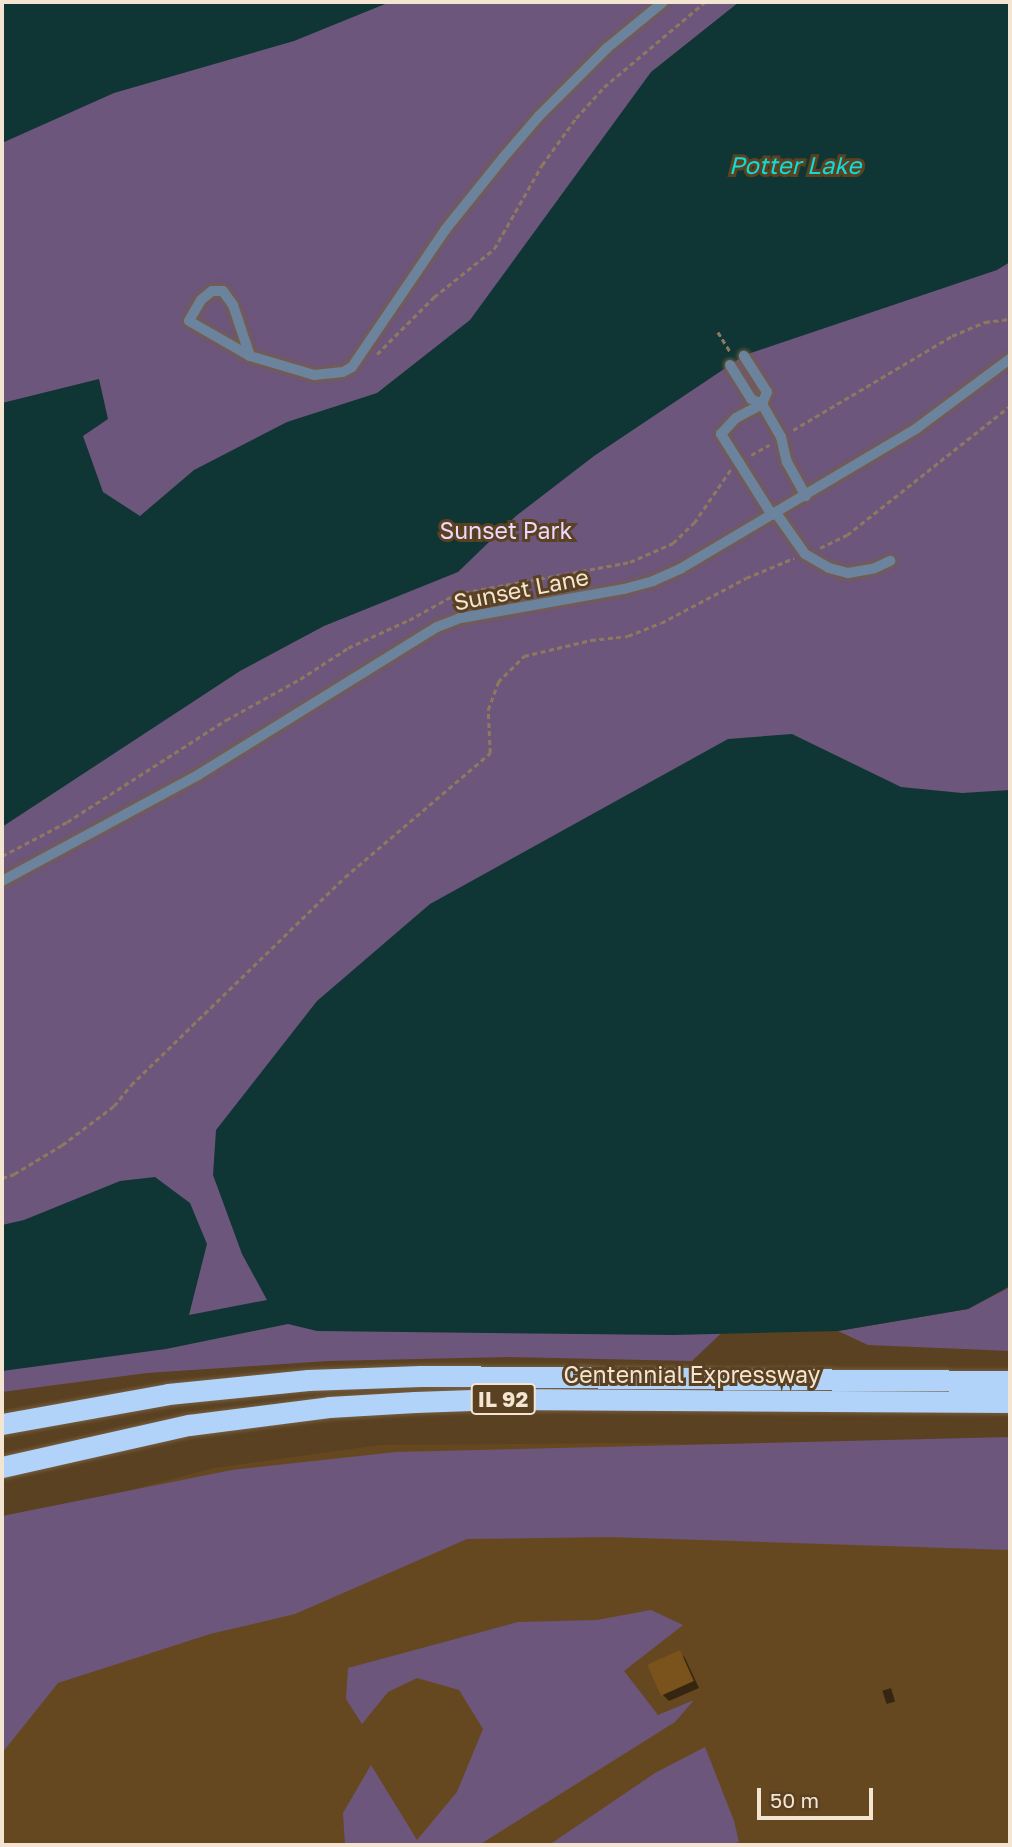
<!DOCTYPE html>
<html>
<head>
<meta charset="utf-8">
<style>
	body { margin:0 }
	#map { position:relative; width:1012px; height:1847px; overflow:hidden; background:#5a4121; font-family:"Golos Text",sans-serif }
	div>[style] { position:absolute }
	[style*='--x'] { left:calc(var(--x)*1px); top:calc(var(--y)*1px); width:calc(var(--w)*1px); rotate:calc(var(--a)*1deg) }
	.built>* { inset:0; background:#664820 }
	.green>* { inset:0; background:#6d567c }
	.water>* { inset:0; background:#0f3634 }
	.shadow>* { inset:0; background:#0007; transform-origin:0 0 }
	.building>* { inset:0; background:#7a521c; transform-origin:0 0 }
	.path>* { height:2.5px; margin-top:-1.25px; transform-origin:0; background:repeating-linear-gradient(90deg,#8f795e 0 5px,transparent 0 8.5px) }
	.roads { filter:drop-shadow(0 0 2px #765f41) drop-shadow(0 0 2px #765f41) }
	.lane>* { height:10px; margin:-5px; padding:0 5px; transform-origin:5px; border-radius:5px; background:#6c839e }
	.highway>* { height:21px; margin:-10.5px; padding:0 10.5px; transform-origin:10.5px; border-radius:10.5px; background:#b1d3fa }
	span { translate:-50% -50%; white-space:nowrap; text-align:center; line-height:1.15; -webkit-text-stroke:6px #5a4121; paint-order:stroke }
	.shield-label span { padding:2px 5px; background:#5a4121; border:2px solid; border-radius:5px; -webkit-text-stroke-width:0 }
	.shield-label { font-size:21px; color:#f4e5d3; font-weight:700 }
	.park-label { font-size:23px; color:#eed8fd }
	.street-label { font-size:23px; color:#f4e5d3 }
	.water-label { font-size:24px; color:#0edcd6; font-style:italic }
	.frame { position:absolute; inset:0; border:4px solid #f4e5d3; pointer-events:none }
	.scale { position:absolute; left:757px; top:1788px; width:116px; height:32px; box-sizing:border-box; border:4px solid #f4e5d3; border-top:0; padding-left:9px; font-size:21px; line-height:24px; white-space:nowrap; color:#f4e5d3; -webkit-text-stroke:5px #5a4121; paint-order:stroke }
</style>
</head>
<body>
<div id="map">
	<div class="built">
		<i style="clip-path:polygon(616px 1443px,1010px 1449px,1010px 1845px,2px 1845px,2px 1524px,214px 1468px,379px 1445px)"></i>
	</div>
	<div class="green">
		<i style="clip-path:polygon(2px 2px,1010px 2px,1010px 1058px,692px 1361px,509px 1357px,328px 1361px,147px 1373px,2px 1392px)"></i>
		<i style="clip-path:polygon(1010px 1287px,1010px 1351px,868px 1345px,838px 1331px,968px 1309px)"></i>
		<i style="clip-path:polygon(1010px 1437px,1010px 1550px,609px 1537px,467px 1539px,295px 1614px,210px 1634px,58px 1683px,2px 1753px,2px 1516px,232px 1470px,396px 1452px)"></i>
		<i style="clip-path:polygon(651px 1610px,683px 1625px,624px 1671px,658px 1715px,694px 1700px,675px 1722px,479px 1845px,345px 1845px,343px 1813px,371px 1765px,417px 1840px,457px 1792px,483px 1729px,459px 1690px,417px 1678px,388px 1692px,362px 1724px,346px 1699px,348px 1668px,518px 1622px,597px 1620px)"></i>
		<i style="clip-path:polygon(705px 1747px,734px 1821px,739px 1842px,726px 1845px,549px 1845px,655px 1773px)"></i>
	</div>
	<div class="water">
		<i style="clip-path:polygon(2px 2px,390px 2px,294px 41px,114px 93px,2px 143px)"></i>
		<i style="clip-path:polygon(739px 2px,1010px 2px,1010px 262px,997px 270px,745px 355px,594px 456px,516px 516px,458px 572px,324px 626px,240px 671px,2px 827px,2px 403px,99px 379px,108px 419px,83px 436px,103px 492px,140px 516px,194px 470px,287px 422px,377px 393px,470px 320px,651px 72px)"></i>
		<i style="clip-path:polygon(792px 734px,901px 787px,962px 793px,1010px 790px,1010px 1286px,968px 1309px,838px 1331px,673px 1335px,317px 1331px,288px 1324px,166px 1349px,2px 1371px,2px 1225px,24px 1220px,120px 1181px,155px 1177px,190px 1203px,207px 1244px,189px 1315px,267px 1300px,242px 1254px,213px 1175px,216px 1130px,317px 1001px,430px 904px,728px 739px)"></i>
	</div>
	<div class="shadow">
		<i style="clip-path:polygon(679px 1652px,685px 1658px,699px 1688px,669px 1701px,663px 1695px)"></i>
		<i style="left:891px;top:1688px;width:14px;height:9px;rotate:73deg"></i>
	</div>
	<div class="building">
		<i style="left:680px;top:1650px;width:34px;height:36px;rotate:66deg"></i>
	</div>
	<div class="path">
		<i style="--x:718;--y:332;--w:25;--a:58"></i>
		<i style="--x:377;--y:354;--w:81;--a:-45"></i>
		<i style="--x:434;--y:297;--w:77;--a:-38.7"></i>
		<i style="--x:494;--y:249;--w:97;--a:-60.3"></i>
		<i style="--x:542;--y:165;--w:58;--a:-54.1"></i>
		<i style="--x:576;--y:118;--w:42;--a:-47.9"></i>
		<i style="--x:604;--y:87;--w:132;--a:-40.1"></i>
		<i style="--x:793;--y:430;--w:185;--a:-30.6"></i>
		<i style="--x:952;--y:336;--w:36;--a:-23"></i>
		<i style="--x:985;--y:322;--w:25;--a:-7"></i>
		<i style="--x:751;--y:455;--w:21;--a:-29"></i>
		<i style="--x:820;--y:548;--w:30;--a:-26"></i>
		<i style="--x:847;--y:535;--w:208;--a:-38.4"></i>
		<i style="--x:2;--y:856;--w:73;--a:-27.6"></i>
		<i style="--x:67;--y:822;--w:189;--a:-32.7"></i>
		<i style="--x:226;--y:720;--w:85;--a:-29"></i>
		<i style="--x:300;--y:679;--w:57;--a:-32.9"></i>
		<i style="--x:348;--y:648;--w:67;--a:-24.7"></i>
		<i style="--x:409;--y:620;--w:54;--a:-29"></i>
		<i style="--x:456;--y:594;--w:177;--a:-10.4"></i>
		<i style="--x:630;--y:562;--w:47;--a:-23.8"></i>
		<i style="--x:673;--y:543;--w:29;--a:-44"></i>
		<i style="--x:694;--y:523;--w:65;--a:-55.6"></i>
		<i style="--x:2;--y:1178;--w:13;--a:-18"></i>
		<i style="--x:14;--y:1174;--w:56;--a:-31.1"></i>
		<i style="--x:62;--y:1145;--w:65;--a:-36.9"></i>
		<i style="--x:114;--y:1106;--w:27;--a:-51"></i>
		<i style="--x:131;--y:1085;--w:298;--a:-44.2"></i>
		<i style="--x:345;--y:877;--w:191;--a:-40.5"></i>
		<i style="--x:490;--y:753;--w:43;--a:-92.7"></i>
		<i style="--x:488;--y:710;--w:30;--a:-70"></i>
		<i style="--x:498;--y:682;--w:37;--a:-45"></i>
		<i style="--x:524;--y:656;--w:69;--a:-13.4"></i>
		<i style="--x:591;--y:640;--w:37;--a:-6"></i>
		<i style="--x:628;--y:636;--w:35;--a:-22"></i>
		<i style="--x:661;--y:623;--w:96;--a:-27.9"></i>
		<i style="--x:746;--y:578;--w:52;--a:-22.6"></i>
	</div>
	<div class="roads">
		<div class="lane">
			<i style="--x:250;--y:356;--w:54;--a:-108.4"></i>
			<i style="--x:233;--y:305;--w:17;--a:-126"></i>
			<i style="--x:223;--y:291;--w:11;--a:180"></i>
			<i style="--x:212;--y:291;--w:14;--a:141"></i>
			<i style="--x:201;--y:300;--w:24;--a:120"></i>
			<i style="--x:189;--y:321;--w:70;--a:29.8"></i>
			<i style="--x:250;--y:356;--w:67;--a:16.5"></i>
			<i style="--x:314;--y:375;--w:29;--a:-6"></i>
			<i style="--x:343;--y:372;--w:10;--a:-29"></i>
			<i style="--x:352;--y:367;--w:166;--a:-55.8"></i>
			<i style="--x:445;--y:230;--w:91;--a:-51.2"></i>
			<i style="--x:502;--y:159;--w:57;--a:-49.3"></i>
			<i style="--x:539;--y:116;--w:96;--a:-45"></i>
			<i style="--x:607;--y:48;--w:72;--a:-39.4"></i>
			<i style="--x:730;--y:365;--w:40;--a:58"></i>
			<i style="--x:751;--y:399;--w:12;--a:24"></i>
			<i style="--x:762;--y:404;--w:13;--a:-67"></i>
			<i style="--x:767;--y:392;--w:43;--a:-122.6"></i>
			<i style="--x:776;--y:513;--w:50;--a:54.7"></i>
			<i style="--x:805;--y:554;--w:28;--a:30"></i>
			<i style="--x:829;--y:568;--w:20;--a:15"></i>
			<i style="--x:848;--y:573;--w:27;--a:-10"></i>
			<i style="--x:875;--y:568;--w:17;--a:-25"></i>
			<i style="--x:772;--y:515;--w:96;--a:-122.2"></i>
			<i style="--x:721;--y:434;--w:22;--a:-47"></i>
			<i style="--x:736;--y:418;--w:30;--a:-28"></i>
			<i style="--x:762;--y:404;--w:38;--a:60"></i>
			<i style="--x:781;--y:437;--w:26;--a:77"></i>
			<i style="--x:787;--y:462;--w:39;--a:61"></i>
			<i style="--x:2;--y:881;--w:223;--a:-28.4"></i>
			<i style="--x:198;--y:775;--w:281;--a:-31.8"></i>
			<i style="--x:437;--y:627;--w:26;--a:-21"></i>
			<i style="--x:461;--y:618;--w:166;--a:-10.1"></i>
			<i style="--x:624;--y:589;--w:30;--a:-15"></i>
			<i style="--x:653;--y:581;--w:30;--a:-24"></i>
			<i style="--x:680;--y:569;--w:276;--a:-30.7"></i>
			<i style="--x:917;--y:428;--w:116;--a:-36.6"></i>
		</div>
		<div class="highway">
			<i style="--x:2;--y:1424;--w:169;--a:-10.2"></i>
			<i style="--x:168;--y:1394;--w:141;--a:-5.7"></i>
			<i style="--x:308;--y:1380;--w:113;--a:-2"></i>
			<i style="--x:421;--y:1376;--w:589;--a:0.49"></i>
			<i style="--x:2;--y:1467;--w:192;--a:-12.7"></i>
			<i style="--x:189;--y:1425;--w:141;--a:-7.3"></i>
			<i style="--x:329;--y:1407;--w:86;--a:-3.3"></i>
			<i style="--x:415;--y:1402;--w:85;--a:-2"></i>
			<i style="--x:500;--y:1399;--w:510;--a:0.34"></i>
		</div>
	</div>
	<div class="shield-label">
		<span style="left:503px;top:1399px">IL 92</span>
	</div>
	<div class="park-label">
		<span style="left:506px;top:530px">Sunset Park</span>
	</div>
	<div class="street-label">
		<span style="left:521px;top:589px;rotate:-11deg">Sunset Lane</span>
		<span style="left:692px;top:1374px">Centennial Expressway</span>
	</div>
	<div class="water-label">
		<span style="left:795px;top:165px">Potter Lake</span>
	</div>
	<div class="frame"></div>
	<div class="scale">50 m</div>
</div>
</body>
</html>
